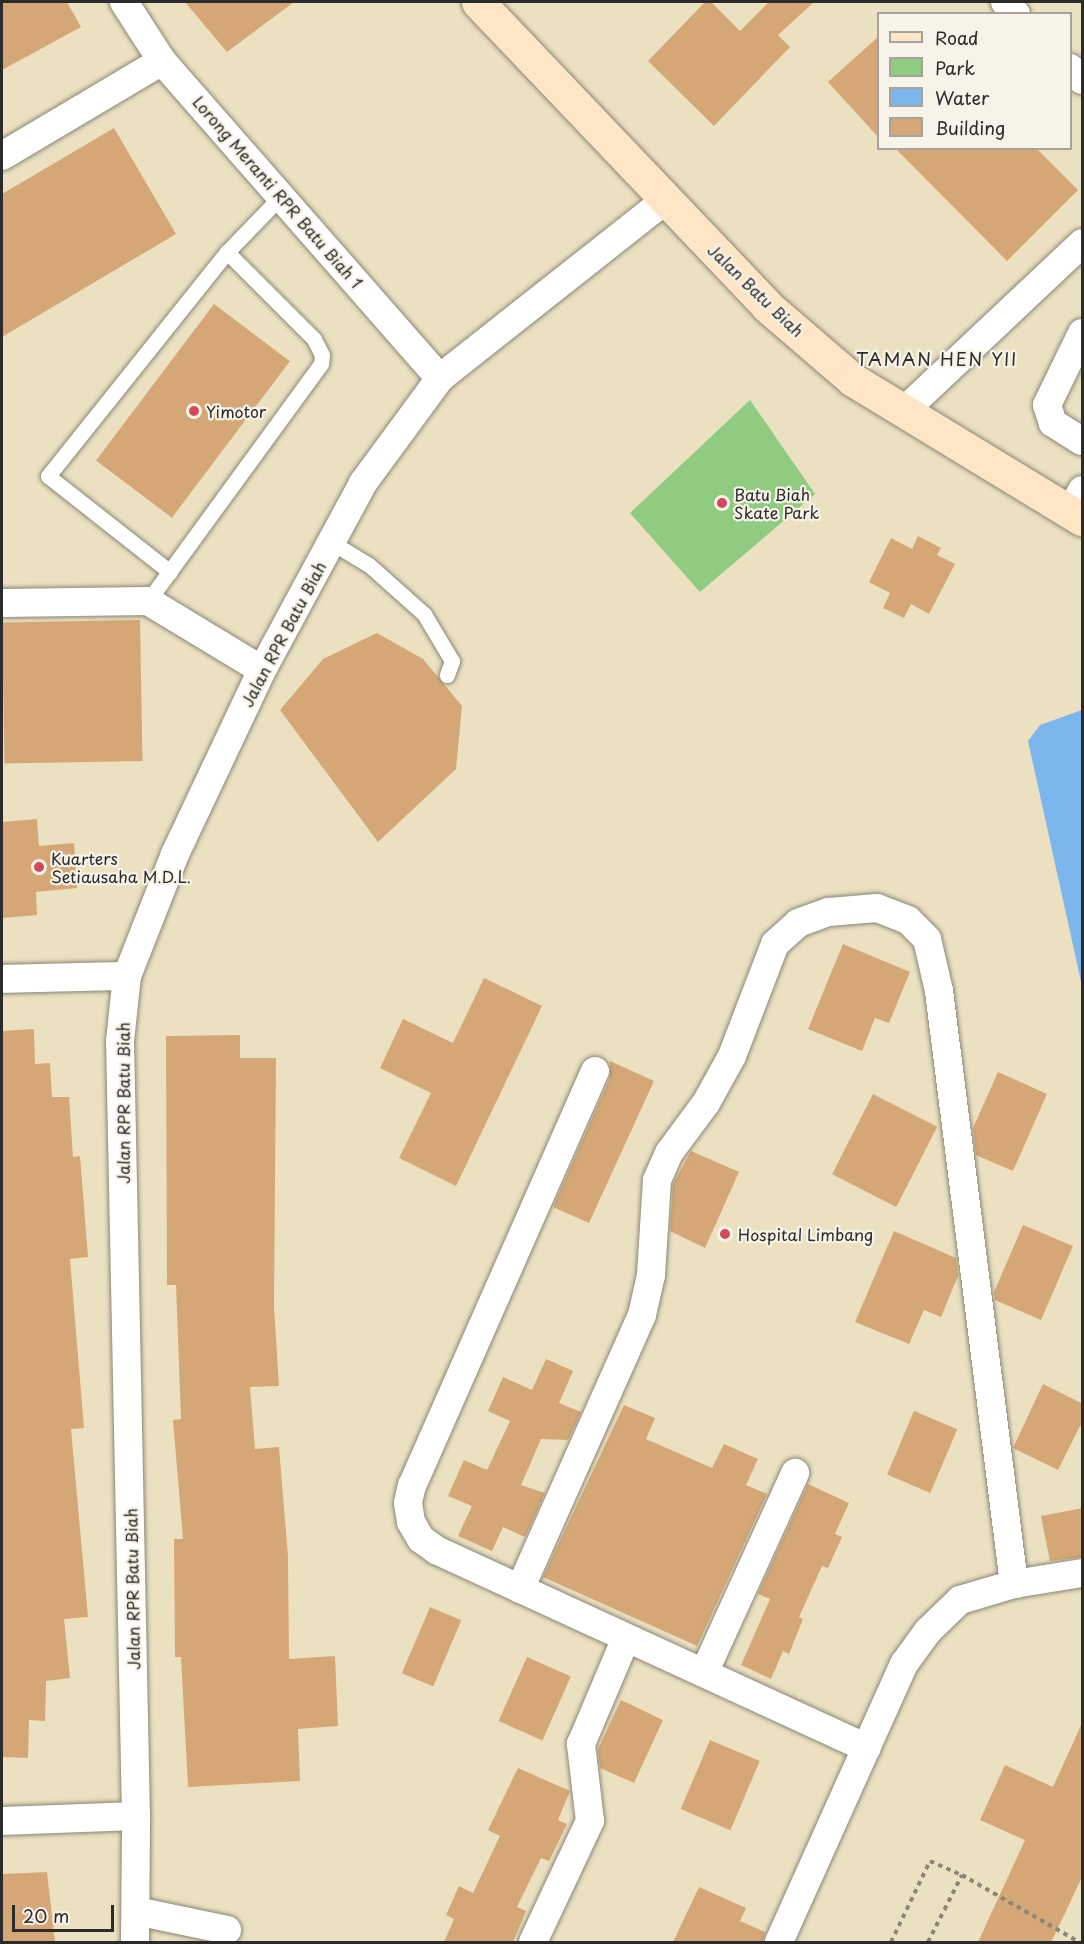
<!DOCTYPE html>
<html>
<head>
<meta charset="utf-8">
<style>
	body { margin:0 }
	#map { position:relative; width:1084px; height:1944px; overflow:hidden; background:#ebe1c1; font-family:"Playpen Sans",sans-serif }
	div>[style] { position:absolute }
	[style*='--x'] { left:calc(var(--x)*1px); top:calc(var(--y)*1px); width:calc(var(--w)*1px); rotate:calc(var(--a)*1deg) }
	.green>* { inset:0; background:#8fcc82 }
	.water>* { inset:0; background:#7db5ed }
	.building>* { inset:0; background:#d5a776; transform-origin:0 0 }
	.path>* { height:4px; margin-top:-2px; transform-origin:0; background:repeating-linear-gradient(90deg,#8b8676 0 4.5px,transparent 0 9px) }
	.roads { filter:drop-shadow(0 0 2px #8b8676) drop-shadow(0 0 2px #8b8676) }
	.service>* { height:15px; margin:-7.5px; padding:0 7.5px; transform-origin:7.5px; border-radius:7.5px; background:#fff }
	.minor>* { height:28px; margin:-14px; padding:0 14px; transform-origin:14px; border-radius:14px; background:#fff }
	.secondary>* { height:33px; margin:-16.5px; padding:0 16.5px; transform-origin:16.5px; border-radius:16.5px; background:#fde5c5 }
	.dots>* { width:16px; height:16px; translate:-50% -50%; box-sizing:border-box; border:3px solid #f7f3e8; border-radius:50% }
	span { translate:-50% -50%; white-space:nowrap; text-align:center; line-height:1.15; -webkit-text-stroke:4.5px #f7f3e8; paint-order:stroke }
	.street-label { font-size:16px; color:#2b2b2b }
	.poi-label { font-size:16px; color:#2b2b2b }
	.left { translate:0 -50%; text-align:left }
	.neighbourhood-label { font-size:18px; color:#2b2b2b; letter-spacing:1.5px }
	.frame { position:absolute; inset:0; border:3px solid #2b2b2b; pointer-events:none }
	.legend { position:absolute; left:877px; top:12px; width:195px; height:138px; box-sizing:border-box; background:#f7f3e8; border:2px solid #a5a39c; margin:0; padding:8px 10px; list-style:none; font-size:18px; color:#2b2b2b }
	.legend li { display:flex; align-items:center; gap:12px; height:30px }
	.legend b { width:30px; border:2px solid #a5a39c }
	.scale { position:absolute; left:12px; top:1905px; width:102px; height:27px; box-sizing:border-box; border:3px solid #2b2b2b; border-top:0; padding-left:8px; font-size:18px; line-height:21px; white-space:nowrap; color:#2b2b2b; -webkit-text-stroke:4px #f7f3e8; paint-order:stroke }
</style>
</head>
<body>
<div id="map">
	<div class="green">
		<i style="clip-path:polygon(750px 400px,815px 494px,700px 592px,630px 513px)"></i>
	</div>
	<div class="water">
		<i style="clip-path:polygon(1082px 710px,1082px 986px,1028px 741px,1040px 725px)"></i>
	</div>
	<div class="building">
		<i style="clip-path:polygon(2px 2px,67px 2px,81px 27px,2px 70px)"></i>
		<i style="clip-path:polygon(185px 2px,294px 2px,227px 52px)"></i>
		<i style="clip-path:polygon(705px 2px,711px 2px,740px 31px,769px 2px,814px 2px,778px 35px,790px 47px,714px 126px,648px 61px)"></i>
		<i style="clip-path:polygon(879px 36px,879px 138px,828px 82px)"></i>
		<i style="clip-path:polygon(114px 128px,176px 234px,2px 337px,2px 194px)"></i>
		<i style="clip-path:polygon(895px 148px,1036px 148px,1078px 190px,1007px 261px)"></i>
		<i style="left:214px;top:304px;width:95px;height:196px;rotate:37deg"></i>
		<i style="clip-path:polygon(918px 536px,941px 548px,937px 555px,955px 564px,929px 614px,911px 604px,904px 618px,883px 608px,890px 593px,869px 582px,891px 538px,912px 549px)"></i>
		<i style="left:140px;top:620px;width:141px;height:138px;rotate:89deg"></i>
		<i style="clip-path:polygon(377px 633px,423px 659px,462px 706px,456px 769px,378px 842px,280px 710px,323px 659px)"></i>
		<i style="clip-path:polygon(37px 819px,39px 846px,74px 843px,77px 888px,36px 892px,37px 915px,2px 918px,2px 822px)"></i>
		<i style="clip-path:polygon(843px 944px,910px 972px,889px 1023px,875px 1018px,862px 1051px,808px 1029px)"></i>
		<i style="clip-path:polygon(484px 978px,542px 1006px,456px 1186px,399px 1158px,431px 1093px,380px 1068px,403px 1019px,453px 1043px)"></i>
		<i style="clip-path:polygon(34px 1029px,35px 1064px,50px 1063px,52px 1097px,69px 1097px,73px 1157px,80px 1156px,88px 1257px,70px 1259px,84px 1428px,71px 1429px,88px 1617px,64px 1619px,70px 1678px,46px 1681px,45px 1721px,29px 1720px,28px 1758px,2px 1757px,2px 1031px)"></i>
		<i style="clip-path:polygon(240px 1035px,240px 1058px,276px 1058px,274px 1307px,279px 1386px,250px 1387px,255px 1449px,279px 1447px,288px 1556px,289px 1659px,335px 1656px,338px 1726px,298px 1729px,300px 1781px,188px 1787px,181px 1657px,175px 1657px,174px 1539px,183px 1539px,173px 1420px,181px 1419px,176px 1285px,167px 1285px,166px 1036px)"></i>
		<i style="clip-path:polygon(610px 1061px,654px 1081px,589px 1223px,553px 1207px,610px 1078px)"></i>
		<i style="clip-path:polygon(998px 1072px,1047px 1094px,1013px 1171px,976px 1155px,973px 1128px)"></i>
		<i style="left:873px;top:1094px;width:72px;height:90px;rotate:27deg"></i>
		<i style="clip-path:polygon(691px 1151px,739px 1172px,705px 1248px,670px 1231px,673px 1184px)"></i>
		<i style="clip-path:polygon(1023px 1225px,1073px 1246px,1041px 1320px,995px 1300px,994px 1292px)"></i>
		<i style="clip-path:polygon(894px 1231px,956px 1258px,958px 1276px,941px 1317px,924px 1310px,909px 1344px,855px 1322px)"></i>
		<i style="clip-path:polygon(546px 1359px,573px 1371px,559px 1403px,581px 1412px,568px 1440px,541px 1439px,521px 1485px,545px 1493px,525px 1537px,503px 1527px,492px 1551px,458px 1536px,472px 1506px,448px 1496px,464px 1460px,487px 1470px,510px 1421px,488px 1411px,503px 1377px,532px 1390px)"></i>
		<i style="clip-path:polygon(1043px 1384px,1083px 1404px,1083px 1420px,1058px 1470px,1013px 1448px)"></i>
		<i style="clip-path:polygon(624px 1405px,655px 1418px,646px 1439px,712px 1468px,724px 1444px,758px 1459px,746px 1485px,767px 1494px,697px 1646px,543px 1577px)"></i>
		<i style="left:914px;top:1411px;width:47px;height:69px;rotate:23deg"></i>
		<i style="clip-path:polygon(808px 1484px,849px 1503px,835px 1534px,842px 1537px,828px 1568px,822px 1566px,799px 1617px,803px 1619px,789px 1654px,783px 1651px,771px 1679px,741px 1665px,770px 1599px,758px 1594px)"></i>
		<i style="clip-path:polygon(1083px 1508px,1083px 1557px,1050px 1561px,1041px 1516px)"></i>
		<i style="left:430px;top:1607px;width:34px;height:72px;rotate:23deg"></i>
		<i style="left:527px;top:1657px;width:48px;height:70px;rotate:24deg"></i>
		<i style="clip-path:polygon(621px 1700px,663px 1720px,634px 1783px,600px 1768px,598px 1749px)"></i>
		<i style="clip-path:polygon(1083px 1721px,1083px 1875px,1057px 1930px,1051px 1942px,978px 1942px,1025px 1840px,980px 1820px,1005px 1765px,1053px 1787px)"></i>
		<i style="left:710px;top:1740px;width:54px;height:75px;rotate:23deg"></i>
		<i style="clip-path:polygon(518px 1768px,570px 1791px,558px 1820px,567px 1824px,549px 1861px,541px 1858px,517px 1907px,526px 1911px,513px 1942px,444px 1942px,454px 1919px,446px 1915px,459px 1886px,473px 1893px,500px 1836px,488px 1830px)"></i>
		<i style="clip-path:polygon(47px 1872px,55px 1942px,2px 1942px,2px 1874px)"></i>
		<i style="clip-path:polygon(699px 1887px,746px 1908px,740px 1921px,765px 1932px,763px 1942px,673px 1942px)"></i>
	</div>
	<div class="path">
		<i style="--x:891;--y:1942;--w:90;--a:-64.3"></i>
		<i style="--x:930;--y:1861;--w:35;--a:24"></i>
		<i style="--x:962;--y:1875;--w:135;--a:29.8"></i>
		<i style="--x:928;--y:1942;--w:75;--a:-63.1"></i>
	</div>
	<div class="roads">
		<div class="service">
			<i style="--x:331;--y:542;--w:44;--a:31.2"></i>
			<i style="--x:369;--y:565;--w:74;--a:41.7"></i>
			<i style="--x:424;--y:614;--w:55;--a:59.2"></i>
			<i style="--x:452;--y:661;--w:15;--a:110"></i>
			<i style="--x:170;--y:572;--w:155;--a:-141.8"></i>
			<i style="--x:48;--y:476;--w:287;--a:-51.4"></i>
			<i style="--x:227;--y:252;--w:79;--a:-46"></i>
			<i style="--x:148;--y:601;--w:293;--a:-53.9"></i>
			<i style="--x:321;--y:364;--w:9;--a:-84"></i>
			<i style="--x:322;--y:355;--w:18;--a:-117"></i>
			<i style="--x:314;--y:339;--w:123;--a:-135"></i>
		</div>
		<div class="minor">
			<i style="--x:124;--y:2;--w:70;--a:57.2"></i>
			<i style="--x:162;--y:61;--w:422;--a:48.8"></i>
			<i style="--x:1005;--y:2;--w:16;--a:47"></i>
			<i style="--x:1070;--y:68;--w:17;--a:45"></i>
			<i style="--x:2;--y:156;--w:186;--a:-30.7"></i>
			<i style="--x:1082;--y:333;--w:80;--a:115.9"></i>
			<i style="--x:1047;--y:405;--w:19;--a:72"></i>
			<i style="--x:1053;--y:423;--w:34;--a:32"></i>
			<i style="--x:905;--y:410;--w:243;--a:-43.3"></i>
			<i style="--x:1070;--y:512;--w:25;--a:-61"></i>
			<i style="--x:2;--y:603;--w:146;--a:-0.8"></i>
			<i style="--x:148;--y:601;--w:133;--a:31.2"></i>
			<i style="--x:2;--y:979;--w:125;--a:-1.4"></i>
			<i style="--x:595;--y:1071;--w:453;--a:113.8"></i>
			<i style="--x:412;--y:1485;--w:18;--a:103"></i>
			<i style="--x:408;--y:1503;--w:19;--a:81"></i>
			<i style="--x:411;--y:1522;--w:20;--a:60"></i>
			<i style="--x:421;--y:1539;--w:19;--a:36"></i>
			<i style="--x:436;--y:1550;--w:474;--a:24.7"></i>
			<i style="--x:520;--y:1589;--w:300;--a:-66"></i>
			<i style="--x:642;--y:1315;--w:41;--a:-77.3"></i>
			<i style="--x:651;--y:1275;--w:95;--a:-86.4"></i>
			<i style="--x:657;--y:1180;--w:30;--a:-66"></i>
			<i style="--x:669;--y:1153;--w:62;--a:-53.5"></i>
			<i style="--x:706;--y:1103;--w:54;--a:-61"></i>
			<i style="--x:732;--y:1056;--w:120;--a:-69"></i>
			<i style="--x:775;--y:944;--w:31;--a:-42"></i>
			<i style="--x:798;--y:923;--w:33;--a:-20"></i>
			<i style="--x:829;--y:912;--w:48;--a:-4.8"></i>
			<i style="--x:877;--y:908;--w:33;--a:21"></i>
			<i style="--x:908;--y:920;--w:27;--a:45"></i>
			<i style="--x:927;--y:939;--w:53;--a:77"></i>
			<i style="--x:939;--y:991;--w:598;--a:82.79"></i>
			<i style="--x:704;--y:1673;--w:220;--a:-65.5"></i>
			<i style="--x:2;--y:1821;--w:134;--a:-2.1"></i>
			<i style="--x:136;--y:1911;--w:93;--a:11.8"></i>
			<i style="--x:135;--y:1942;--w:126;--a:-89.5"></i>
			<i style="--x:136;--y:1816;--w:775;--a:-91.18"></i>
			<i style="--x:120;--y:1041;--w:65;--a:-83.9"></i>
			<i style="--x:127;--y:976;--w:131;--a:-68.5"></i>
			<i style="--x:175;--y:854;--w:204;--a:-64.7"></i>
			<i style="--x:262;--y:670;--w:213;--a:-61.6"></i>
			<i style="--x:363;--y:483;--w:130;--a:-53.7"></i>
			<i style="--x:440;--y:378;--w:287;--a:-38.3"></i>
			<i style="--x:533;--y:1942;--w:134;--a:-64.8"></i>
			<i style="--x:590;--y:1821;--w:78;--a:-96.7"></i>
			<i style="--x:581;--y:1744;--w:115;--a:-67"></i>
			<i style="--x:779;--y:1942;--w:305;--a:-65.8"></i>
			<i style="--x:904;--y:1664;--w:41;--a:-54"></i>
			<i style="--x:928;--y:1631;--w:45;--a:-44.1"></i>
			<i style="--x:960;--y:1600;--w:56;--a:-16.5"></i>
			<i style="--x:1014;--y:1584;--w:69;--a:-9.2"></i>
		</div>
		<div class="secondary">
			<i style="--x:478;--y:2;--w:419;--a:46.4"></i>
			<i style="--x:767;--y:306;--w:113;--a:40.7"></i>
			<i style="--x:853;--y:380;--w:268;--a:31.3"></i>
		</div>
	</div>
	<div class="dots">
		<i style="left:194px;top:411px;background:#d1495b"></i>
		<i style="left:722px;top:503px;background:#d1495b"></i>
		<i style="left:39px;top:867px;background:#d1495b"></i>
		<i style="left:725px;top:1234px;background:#d1495b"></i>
	</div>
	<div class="street-label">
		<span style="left:278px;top:192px;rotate:49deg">Lorong Meranti RPR Batu Biah 1</span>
		<span style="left:756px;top:290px;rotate:44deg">Jalan Batu Biah</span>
		<span style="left:283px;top:634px;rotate:-62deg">Jalan RPR Batu Biah</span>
		<span style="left:123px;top:1103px;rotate:-90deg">Jalan RPR Batu Biah</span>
		<span style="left:132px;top:1589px;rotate:-91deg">Jalan RPR Batu Biah</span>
	</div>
	<div class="poi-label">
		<span class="left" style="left:206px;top:411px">Yimotor</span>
		<span class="left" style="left:734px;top:503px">Batu Biah<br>Skate Park</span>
		<span class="left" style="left:51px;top:867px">Kuarters<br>Setiausaha M.D.L.</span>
		<span class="left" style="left:738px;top:1234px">Hospital Limbang</span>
	</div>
	<div class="neighbourhood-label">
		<span style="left:937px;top:359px">TAMAN HEN YII</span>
	</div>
	<div class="frame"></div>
	<ul class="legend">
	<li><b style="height:8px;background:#fde5c5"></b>Road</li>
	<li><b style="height:16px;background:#8fcc82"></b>Park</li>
	<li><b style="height:16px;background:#7db5ed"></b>Water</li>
	<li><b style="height:16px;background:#d5a776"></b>Building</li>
	</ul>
	<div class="scale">20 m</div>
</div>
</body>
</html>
